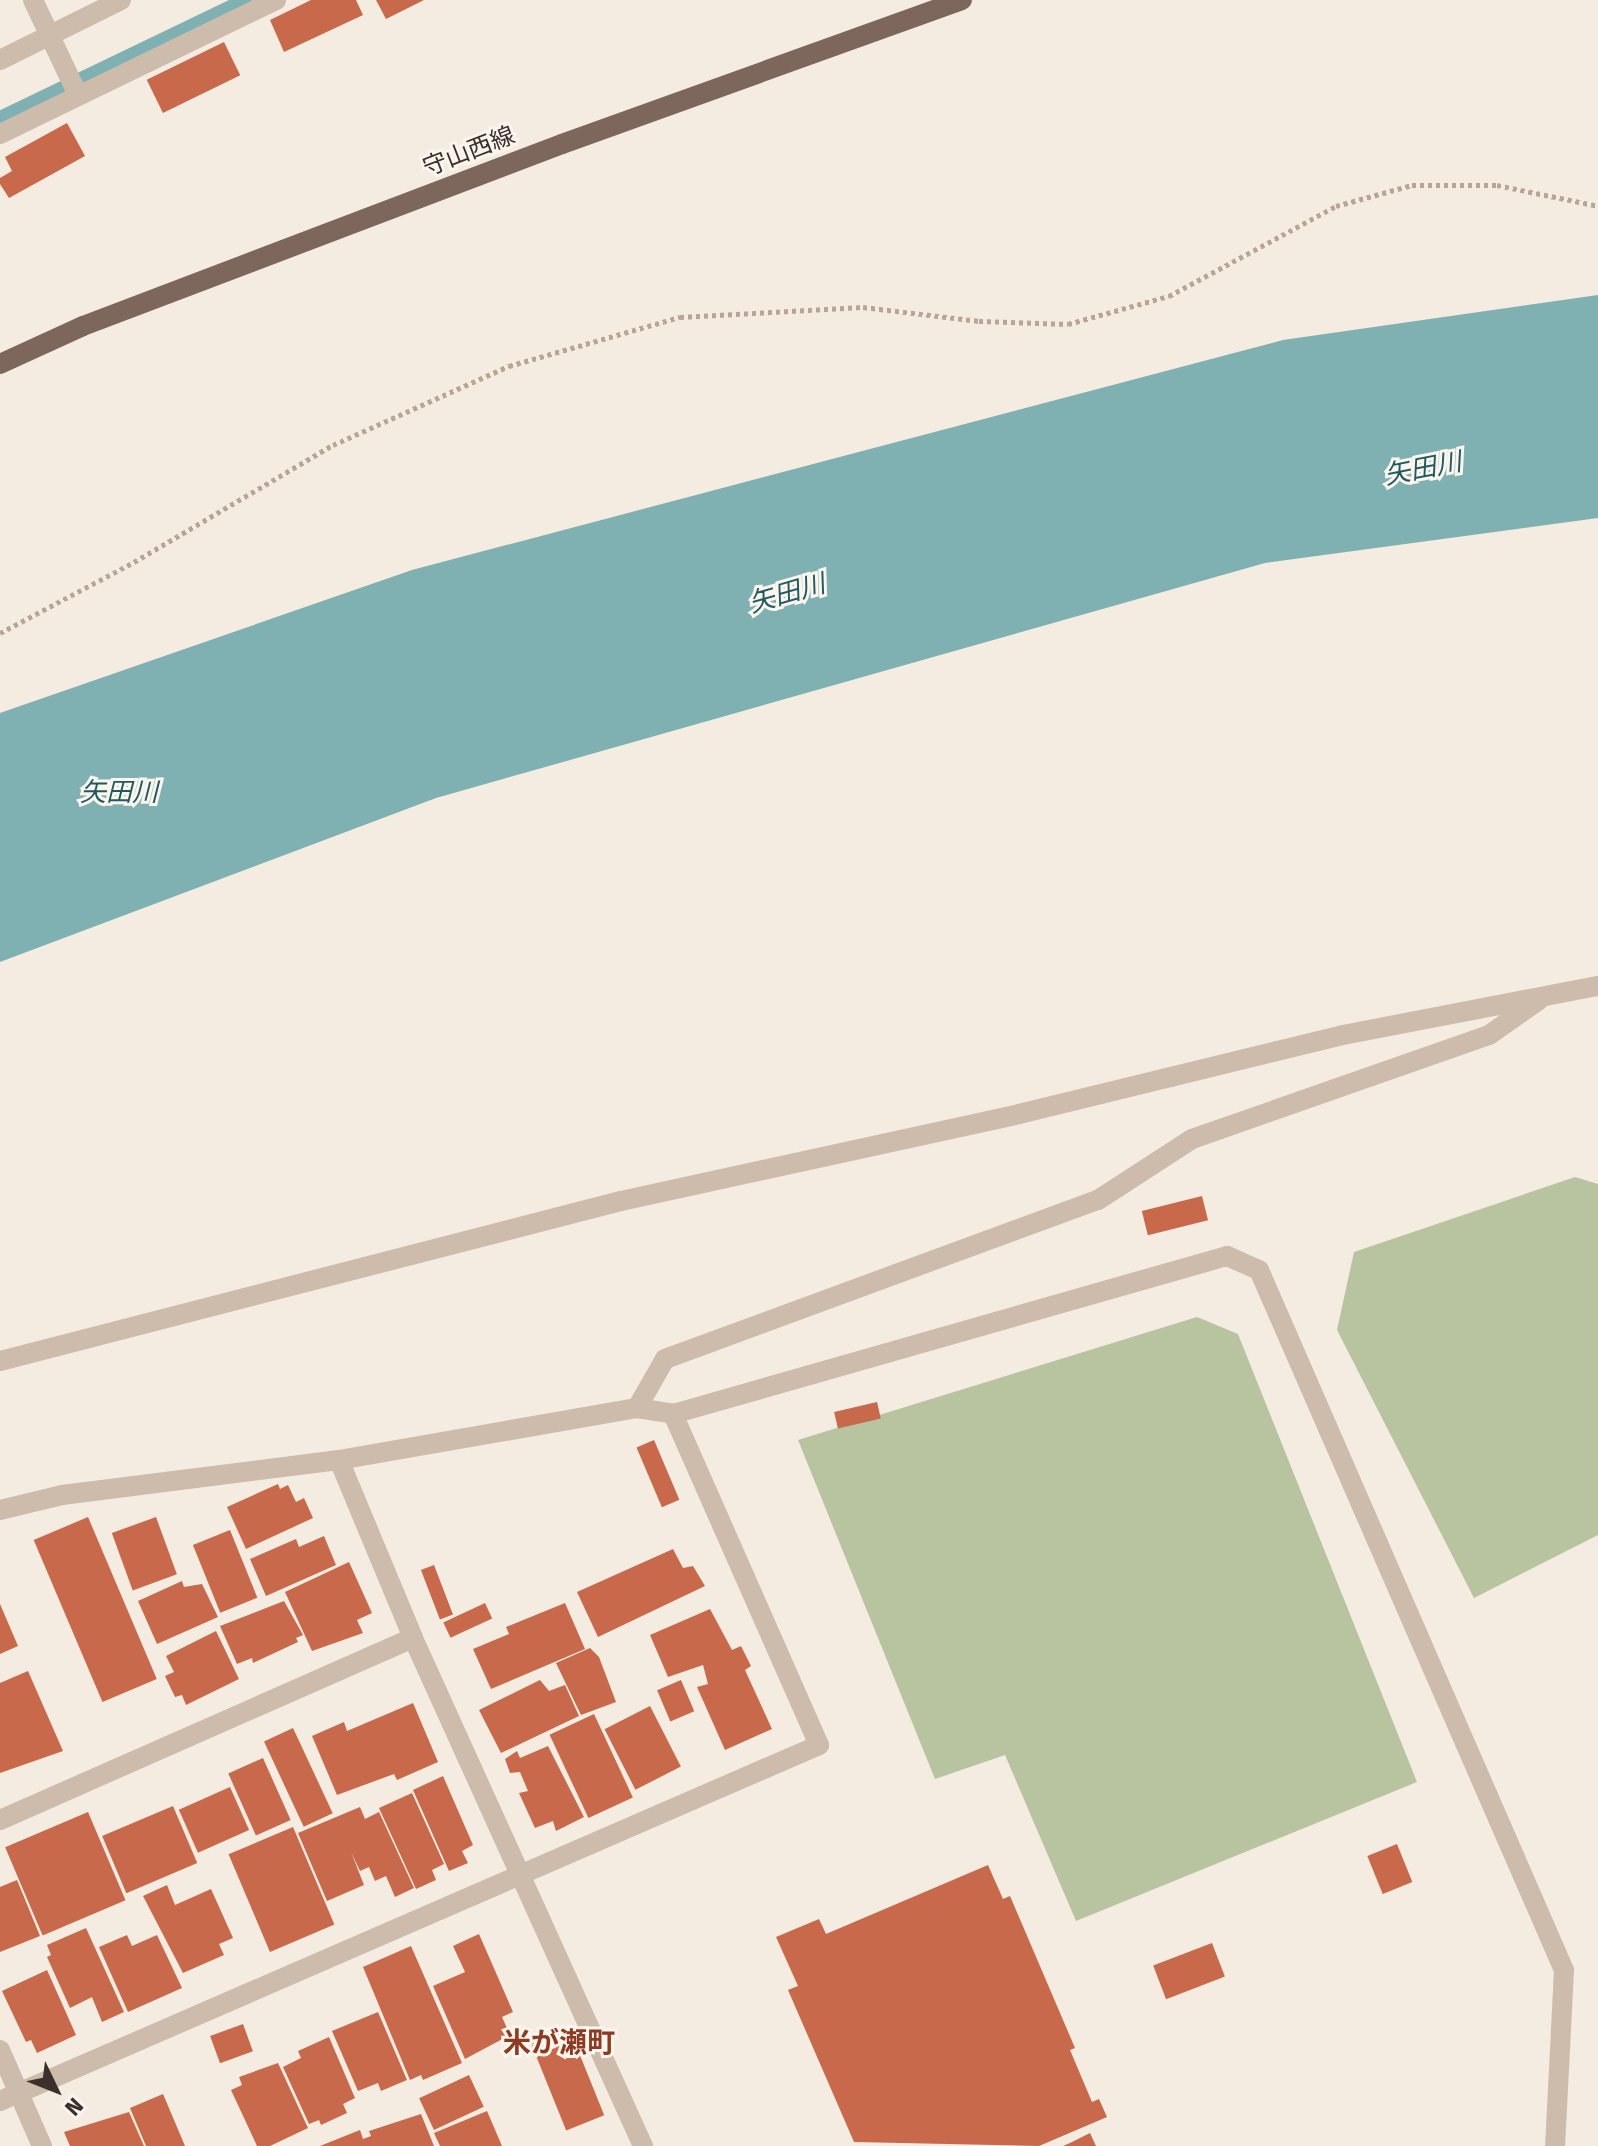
<!DOCTYPE html>
<html>
<head>
<meta charset="utf-8">
<style>
	body { margin:0 }
	#map { position:relative; width:1598px; height:2146px; overflow:hidden; background:#f4ebe1; font-family:"Fira Sans","Noto Sans JP",sans-serif }
	div>[style] { position:absolute }
	[style*='--x'] { left:calc(var(--x)*1px); top:calc(var(--y)*1px); width:calc(var(--w)*1px); rotate:calc(var(--a)*1deg) }
	.green>* { inset:0; background:#b8c4a0 }
	.water>* { inset:0; background:#7fb0b2 }
	.stream>* { height:14px; margin:-7px; padding:0 7px; transform-origin:7px; border-radius:7px; background:#7fb0b2 }
	.building>* { inset:0; background:#c8694b; transform-origin:0 0 }
	.path>* { height:5px; margin-top:-2.5px; transform-origin:0; background:repeating-linear-gradient(90deg,#b9a596 0 4px,transparent 0 8px) }
	.minor>* { height:20px; margin:-10px; padding:0 10px; transform-origin:10px; border-radius:10px; background:#cdbbac }
	.major>* { height:20px; margin:-10px; padding:0 10px; transform-origin:10px; border-radius:10px; background:#7d675c }
	span { translate:-50% -50%; white-space:nowrap; text-align:center; line-height:1.15; -webkit-text-stroke:6px #fbf5ee; paint-order:stroke }
	.street-label { font-size:24px; color:#3b302b }
	.water-label { font-size:26px; color:#1f5a5e; font-style:italic }
	.quarter-label { font-size:28px; color:#8c3b22; font-weight:700 }
	.north { position:absolute; left:16px; top:2050px; width:80px; height:80px; -webkit-text-stroke:6px #fbf5ee; paint-order:stroke; rotate:133deg; font-size:22px; font-weight:700; line-height:32px; text-align:center; color:#3b302b }
	.north::after { content:''; display:block; margin:auto; width:28px; height:36px; background:#3b302b; clip-path:polygon(50% 0,100% 100%,50% 72%,0 100%) }
</style>
</head>
<body>
<div id="map">
	<div class="green">
		<i style="clip-path:polygon(1575px 1177px,1598px 1184px,1598px 1535px,1474px 1598px,1337px 1330px,1354px 1252px)"></i>
		<i style="clip-path:polygon(1197px 1317px,1238px 1334px,1417px 1782px,1076px 1921px,1005px 1755px,935px 1779px,798px 1440px)"></i>
	</div>
	<div class="water">
		<i style="clip-path:polygon(1598px 295px,1598px 518px,1265px 563px,436px 798px,0 962px,0 713px,412px 570px,1283px 340px)"></i>
	</div>
	<div class="stream">
		<i style="--x:0;--y:118;--w:272;--a:-25.7"></i>
	</div>
	<div class="building">
		<i style="clip-path:polygon(311px 0,356px 0,363px 15px,284px 52px,270px 20px)"></i>
		<i style="clip-path:polygon(376px 0,424px 0,386px 19px)"></i>
		<i style="left:224px;top:42px;width:37px;height:86px;rotate:64deg"></i>
		<i style="clip-path:polygon(67px 123px,85px 156px,9px 198px,0 184px,0 178px,12px 171px,5px 157px)"></i>
		<i style="left:1202px;top:1196px;width:25px;height:62px;rotate:76deg"></i>
		<i style="left:877px;top:1402px;width:17px;height:44px;rotate:77deg"></i>
		<i style="left:654px;top:1440px;width:65px;height:19px;rotate:67deg"></i>
		<i style="clip-path:polygon(278px 1484px,280px 1489px,288px 1485px,296px 1502px,304px 1498px,313px 1518px,246px 1549px,227px 1507px)"></i>
		<i style="left:88px;top:1517px;width:176px;height:59px;rotate:67deg"></i>
		<i style="left:156px;top:1517px;width:61px;height:47px;rotate:70deg"></i>
		<i style="left:230px;top:1530px;width:73px;height:40px;rotate:68deg"></i>
		<i style="clip-path:polygon(324px 1536px,336px 1565px,266px 1596px,250px 1559px,296px 1539px,299px 1547px)"></i>
		<i style="clip-path:polygon(673px 1549px,683px 1568px,693px 1566px,705px 1586px,598px 1637px,577px 1592px)"></i>
		<i style="clip-path:polygon(349px 1562px,372px 1613px,357px 1620px,363px 1633px,312px 1651px,285px 1592px)"></i>
		<i style="left:434px;top:1565px;width:53px;height:14px;rotate:69deg"></i>
		<i style="clip-path:polygon(182px 1581px,184px 1587px,202px 1584px,218px 1617px,157px 1644px,138px 1601px)"></i>
		<i style="clip-path:polygon(284px 1601px,303px 1635px,296px 1638px,298px 1642px,253px 1663px,252px 1658px,237px 1664px,220px 1626px)"></i>
		<i style="left:485px;top:1603px;width:17px;height:46px;rotate:65deg"></i>
		<i style="clip-path:polygon(565px 1603px,585px 1649px,491px 1689px,473px 1649px,509px 1634px,506px 1627px)"></i>
		<i style="clip-path:polygon(0 1604px,18px 1646px,0 1654px)"></i>
		<i style="clip-path:polygon(710px 1609px,732px 1650px,741px 1646px,751px 1666px,745px 1670px,772px 1729px,725px 1750px,697px 1687px,708px 1684px,703px 1665px,668px 1677px,650px 1635px)"></i>
		<i style="clip-path:polygon(216px 1631px,239px 1679px,186px 1705px,182px 1695px,175px 1697px,165px 1676px,174px 1672px,166px 1656px)"></i>
		<i style="clip-path:polygon(590px 1648px,599px 1657px,616px 1702px,581px 1715px,556px 1663px)"></i>
		<i style="clip-path:polygon(28px 1671px,63px 1751px,0 1773px,0 1683px)"></i>
		<i style="clip-path:polygon(540px 1680px,549px 1691px,565px 1685px,579px 1716px,501px 1753px,479px 1710px)"></i>
		<i style="left:681px;top:1680px;width:34px;height:26px;rotate:67deg"></i>
		<i style="clip-path:polygon(413px 1703px,438px 1762px,397px 1780px,394px 1774px,337px 1795px,312px 1736px,344px 1722px,347px 1731px)"></i>
		<i style="left:650px;top:1706px;width:68px;height:51px;rotate:63deg"></i>
		<i style="left:594px;top:1714px;width:92px;height:49px;rotate:65deg"></i>
		<i style="left:293px;top:1728px;width:94px;height:32px;rotate:65deg"></i>
		<i style="clip-path:polygon(548px 1746px,584px 1817px,556px 1831px,553px 1821px,535px 1828px,519px 1793px,528px 1791px,520px 1772px,510px 1773px,505px 1759px,517px 1751px,520px 1758px)"></i>
		<i style="left:263px;top:1758px;width:68px;height:38px;rotate:66deg"></i>
		<i style="clip-path:polygon(443px 1776px,473px 1845px,462px 1851px,468px 1863px,449px 1871px,413px 1790px)"></i>
		<i style="left:230px;top:1787px;width:47px;height:56px;rotate:66deg"></i>
		<i style="clip-path:polygon(412px 1793px,444px 1864px,432px 1870px,436px 1880px,416px 1889px,379px 1808px)"></i>
		<i style="left:173px;top:1806px;width:62px;height:77px;rotate:67deg"></i>
		<i style="clip-path:polygon(360px 1807px,365px 1819px,379px 1812px,414px 1888px,395px 1897px,386px 1876px,375px 1881px,369px 1867px,360px 1871px,351px 1852px,364px 1885px,327px 1901px,298px 1833px)"></i>
		<i style="left:88px;top:1812px;width:96px;height:90px;rotate:67deg"></i>
		<i style="left:293px;top:1827px;width:106px;height:70px;rotate:67deg"></i>
		<i style="left:1397px;top:1844px;width:41px;height:32px;rotate:68deg"></i>
		<i style="clip-path:polygon(988px 1865px,1003px 1899px,1010px 1896px,1075px 2048px,1070px 2050px,1092px 2102px,1099px 2099px,1107px 2117px,1039px 2146px,854px 2142px,788px 1990px,798px 1986px,776px 1937px,819px 1919px,826px 1934px)"></i>
		<i style="clip-path:polygon(17px 1880px,40px 1936px,0 1952px,0 1887px)"></i>
		<i style="clip-path:polygon(167px 1885px,175px 1905px,211px 1889px,233px 1938px,219px 1944px,224px 1955px,183px 1973px,143px 1896px)"></i>
		<i style="clip-path:polygon(86px 1928px,124px 2012px,102px 2022px,92px 1997px,70px 2008px,47px 1957px,51px 1955px,47px 1945px)"></i>
		<i style="clip-path:polygon(479px 1934px,513px 2012px,502px 2017px,510px 2035px,465px 2059px,433px 1986px,465px 1972px,453px 1946px)"></i>
		<i style="clip-path:polygon(127px 1935px,132px 1946px,157px 1935px,182px 1988px,128px 2012px,99px 1947px)"></i>
		<i style="left:1212px;top:1943px;width:36px;height:63px;rotate:69deg"></i>
		<i style="clip-path:polygon(411px 1946px,462px 2063px,423px 2080px,421px 2075px,410px 2080px,363px 1967px)"></i>
		<i style="clip-path:polygon(47px 1970px,76px 2035px,37px 2053px,31px 2040px,26px 2042px,2px 1991px)"></i>
		<i style="clip-path:polygon(378px 2012px,407px 2080px,381px 2091px,378px 2083px,358px 2091px,332px 2031px)"></i>
		<i style="left:243px;top:2024px;width:29px;height:35px;rotate:70deg"></i>
		<i style="left:569px;top:2028px;width:94px;height:41px;rotate:68deg"></i>
		<i style="clip-path:polygon(329px 2037px,355px 2098px,343px 2104px,347px 2113px,321px 2125px,319px 2120px,309px 2124px,283px 2067px,301px 2058px,298px 2051px)"></i>
		<i style="clip-path:polygon(278px 2063px,308px 2128px,270px 2146px,257px 2146px,231px 2090px,242px 2085px,239px 2077px)"></i>
		<i style="left:469px;top:2075px;width:35px;height:55px;rotate:65deg"></i>
		<i style="clip-path:polygon(163px 2094px,185px 2146px,146px 2146px,130px 2108px)"></i>
		<i style="clip-path:polygon(487px 2111px,502px 2146px,440px 2146px,434px 2133px)"></i>
		<i style="clip-path:polygon(129px 2112px,144px 2146px,70px 2146px,64px 2132px)"></i>
		<i style="clip-path:polygon(421px 2114px,434px 2146px,320px 2146px,360px 2130px,363px 2139px,371px 2136px,369px 2131px)"></i>
		<i style="clip-path:polygon(1090px 2133px,1096px 2146px,1063px 2146px,1070px 2143px)"></i>
	</div>
	<div class="path">
		<i style="--x:0;--y:633;--w:152;--a:-27.9"></i>
		<i style="--x:134;--y:562;--w:231;--a:-30.5"></i>
		<i style="--x:333;--y:445;--w:193;--a:-24.2"></i>
		<i style="--x:509;--y:366;--w:178;--a:-16"></i>
		<i style="--x:680;--y:317;--w:183;--a:-3.1"></i>
		<i style="--x:863;--y:307;--w:117;--a:6.9"></i>
		<i style="--x:979;--y:321;--w:89;--a:1.9"></i>
		<i style="--x:1068;--y:324;--w:105;--a:-15.5"></i>
		<i style="--x:1169;--y:296;--w:190;--a:-28.3"></i>
		<i style="--x:1336;--y:206;--w:79;--a:-15.4"></i>
		<i style="--x:1412;--y:185;--w:85;--a:0"></i>
		<i style="--x:1497;--y:185;--w:103;--a:11.7"></i>
	</div>
	<div class="minor">
		<i style="--x:33;--y:0;--w:105;--a:64.7"></i>
		<i style="--x:0;--y:60;--w:135;--a:-26.4"></i>
		<i style="--x:0;--y:134;--w:307;--a:-25.9"></i>
		<i style="--x:0;--y:1361;--w:641;--a:-14.45"></i>
		<i style="--x:621;--y:1201;--w:407;--a:-12.3"></i>
		<i style="--x:1019;--y:1114;--w:333;--a:-13.7"></i>
		<i style="--x:1343;--y:1035;--w:260;--a:-10.9"></i>
		<i style="--x:637;--y:1408;--w:56;--a:-60.3"></i>
		<i style="--x:665;--y:1359;--w:461;--a:-20.2"></i>
		<i style="--x:1098;--y:1200;--w:112;--a:-33"></i>
		<i style="--x:1192;--y:1139;--w:315;--a:-19.3"></i>
		<i style="--x:1489;--y:1035;--w:61;--a:-35"></i>
		<i style="--x:339;--y:1460;--w:193;--a:67.4"></i>
		<i style="--x:413;--y:1638;--w:558;--a:65.64"></i>
		<i style="--x:0;--y:1510;--w:64;--a:-13.6"></i>
		<i style="--x:62;--y:1495;--w:279;--a:-7.2"></i>
		<i style="--x:339;--y:1460;--w:303;--a:-9.9"></i>
		<i style="--x:637;--y:1408;--w:36;--a:9"></i>
		<i style="--x:673;--y:1414;--w:576;--a:-15.92"></i>
		<i style="--x:1227;--y:1256;--w:35;--a:24"></i>
		<i style="--x:1259;--y:1270;--w:764;--a:66.46"></i>
		<i style="--x:1564;--y:1970;--w:176;--a:92.9"></i>
		<i style="--x:0;--y:1820;--w:451;--a:-23.8"></i>
		<i style="--x:0;--y:2050;--w:105;--a:66.4"></i>
		<i style="--x:0;--y:2101;--w:893;--a:-23.49"></i>
		<i style="--x:819;--y:1745;--w:362;--a:-113.8"></i>
	</div>
	<div class="major">
		<i style="--x:0;--y:364;--w:91;--a:-24.6"></i>
		<i style="--x:83;--y:326;--w:512;--a:-20.8"></i>
		<i style="--x:562;--y:144;--w:425;--a:-19.8"></i>
	</div>
	<div class="street-label">
		<span style="left:469px;top:152px;rotate:-21deg">守山西線</span>
	</div>
	<div class="water-label">
		<span style="left:1423px;top:469px;rotate:-11deg">矢田川</span>
		<span style="left:787px;top:594px;rotate:-16deg">矢田川</span>
		<span style="left:119px;top:793px">矢田川</span>
	</div>
	<div class="quarter-label">
		<span style="left:559px;top:2043px">米が瀬町</span>
	</div>
	<div class="north">N</div>
</div>
</body>
</html>
